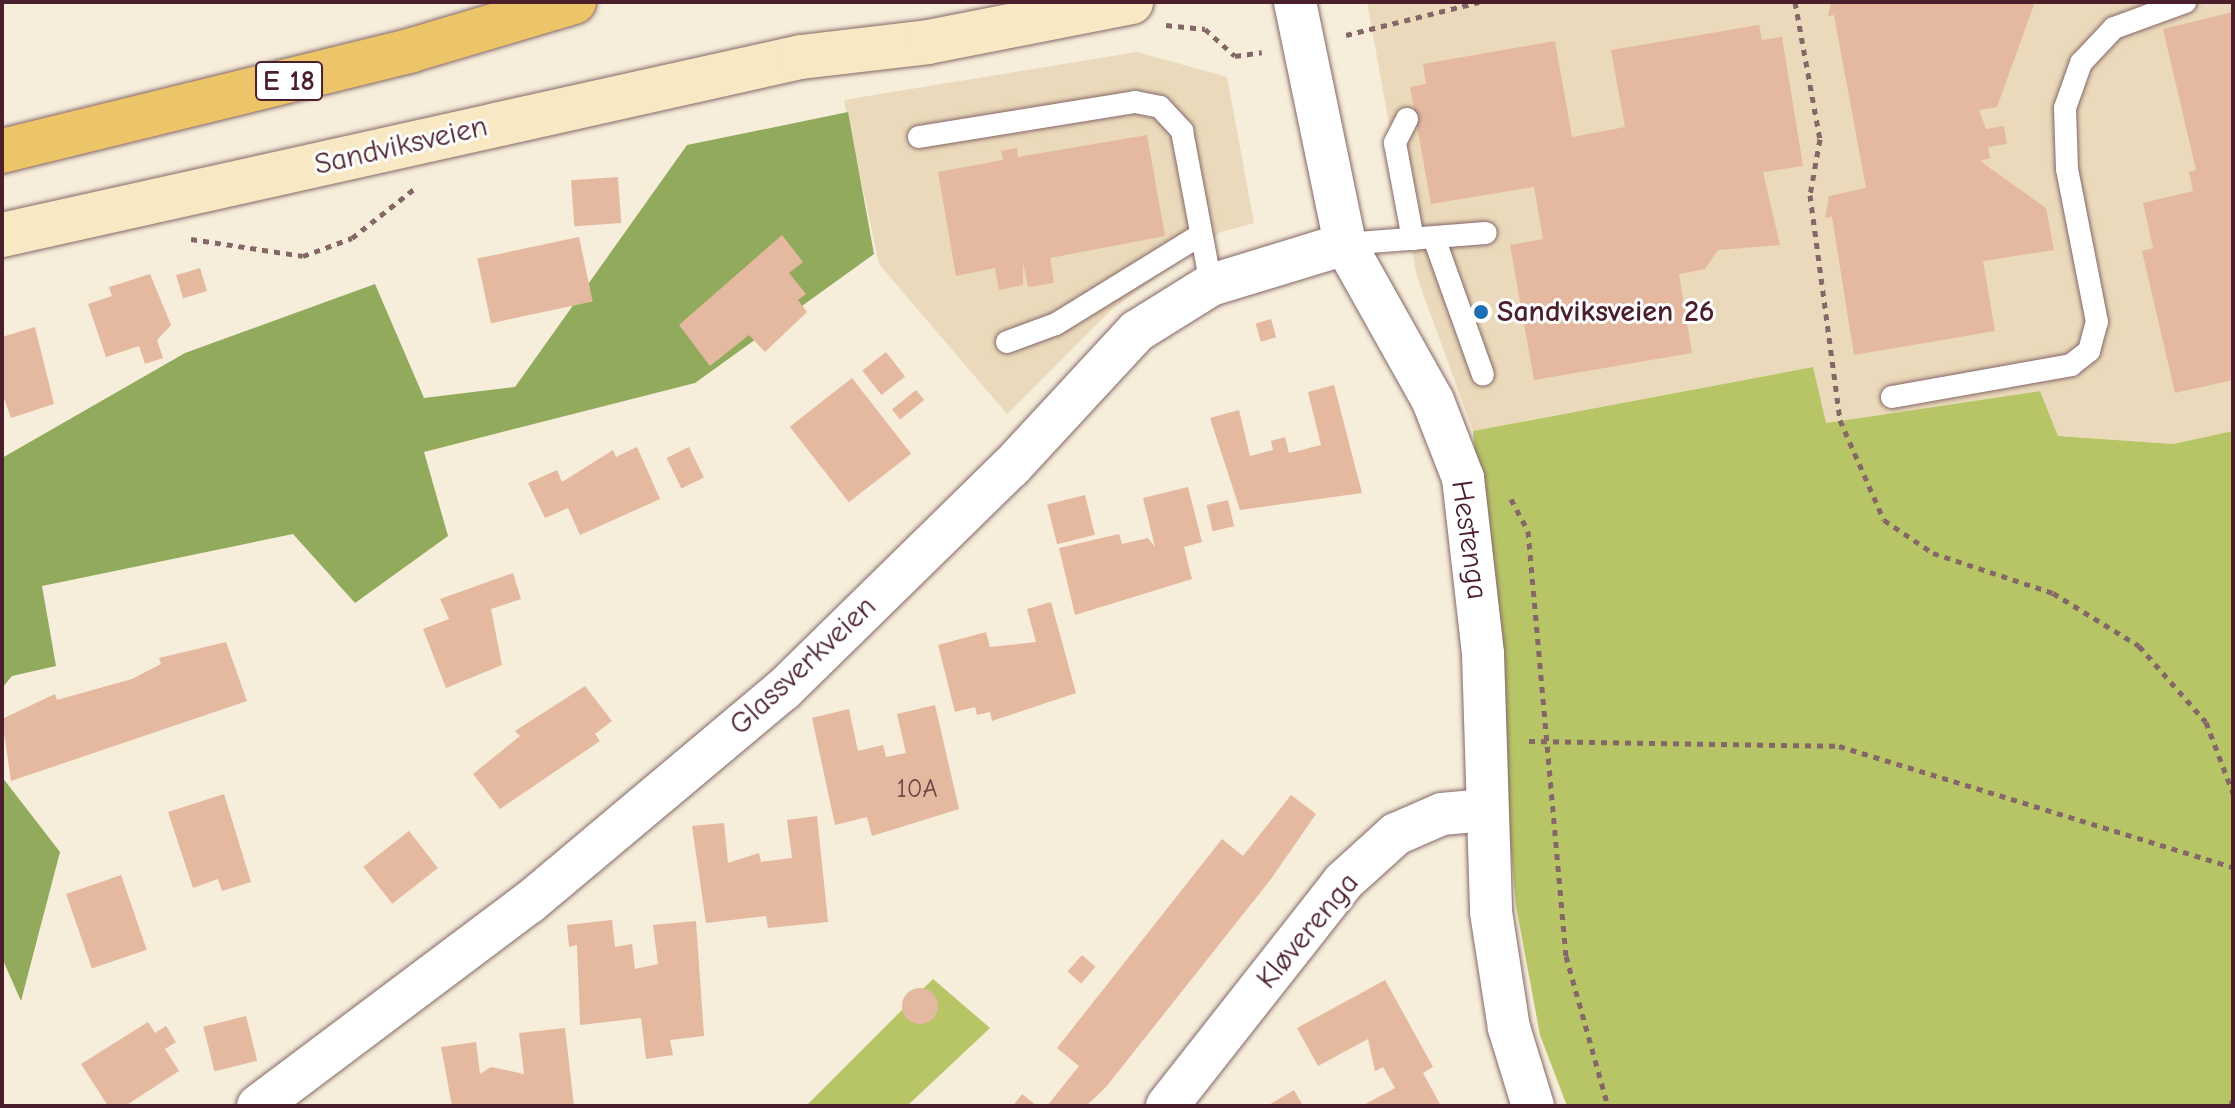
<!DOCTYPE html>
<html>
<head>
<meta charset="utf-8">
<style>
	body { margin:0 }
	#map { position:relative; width:2235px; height:1108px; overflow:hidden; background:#f6edda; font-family:"Comic Neue",sans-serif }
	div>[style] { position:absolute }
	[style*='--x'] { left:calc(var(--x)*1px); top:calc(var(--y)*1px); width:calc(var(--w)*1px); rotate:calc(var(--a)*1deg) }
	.built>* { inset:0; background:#ead9ba }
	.green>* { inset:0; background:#b7c567 }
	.forest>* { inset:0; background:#91aa5c }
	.building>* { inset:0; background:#e5b9a0; transform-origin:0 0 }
	.round { border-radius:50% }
	.path>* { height:5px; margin-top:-2.5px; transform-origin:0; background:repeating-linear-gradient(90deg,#866768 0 6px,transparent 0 12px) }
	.roads { filter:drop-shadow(0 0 2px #866768) drop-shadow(0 0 2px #866768) }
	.service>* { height:22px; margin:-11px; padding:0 11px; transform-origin:11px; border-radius:11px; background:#fff }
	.minor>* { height:42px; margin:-21px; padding:0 21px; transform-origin:21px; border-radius:21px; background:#fff }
	.secondary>* { height:44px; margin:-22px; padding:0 22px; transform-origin:22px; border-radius:22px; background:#f8e8c3 }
	.trunk>* { height:44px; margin:-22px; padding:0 22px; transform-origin:22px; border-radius:22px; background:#edc569 }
	.dots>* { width:22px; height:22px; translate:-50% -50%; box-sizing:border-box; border:4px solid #fff; border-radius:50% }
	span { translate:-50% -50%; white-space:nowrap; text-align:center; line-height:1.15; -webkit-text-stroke:6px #fff; paint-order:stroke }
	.number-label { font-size:26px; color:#714648 }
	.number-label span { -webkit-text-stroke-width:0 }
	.shield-label span { padding:2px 6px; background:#fff; border:2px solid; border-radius:6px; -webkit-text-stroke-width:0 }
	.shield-label { font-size:28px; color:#4a1f2b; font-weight:700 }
	.street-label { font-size:30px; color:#4a1f2b }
	.poi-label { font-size:30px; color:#4a1f2b; font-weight:700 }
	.left { translate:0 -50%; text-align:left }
	.frame { position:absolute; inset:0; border:4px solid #4a1f2b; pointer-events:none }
</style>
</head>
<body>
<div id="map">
	<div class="built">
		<i style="clip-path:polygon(1367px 2px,2233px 2px,2233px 431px,2173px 444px,2058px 436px,2040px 391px,1825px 423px,1812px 367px,1473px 431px,1417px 277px)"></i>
		<i style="clip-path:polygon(1137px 52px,1227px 77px,1254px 223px,1221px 232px,1112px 309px,1007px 414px,879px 264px,844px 100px)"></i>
	</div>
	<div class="green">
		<i style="clip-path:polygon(1813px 367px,1826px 423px,2040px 391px,2058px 436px,2173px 444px,2233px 431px,2233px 1106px,1567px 1106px,1540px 1035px,1516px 906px,1473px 431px)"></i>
		<i style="clip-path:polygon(933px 979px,990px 1028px,907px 1106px,806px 1106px)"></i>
	</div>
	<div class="forest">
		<i style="clip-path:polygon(848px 112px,874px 254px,695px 383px,424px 452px,448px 536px,355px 603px,293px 534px,42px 586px,56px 666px,12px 676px,2px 688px,2px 458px,185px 353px,375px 284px,424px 398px,515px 387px,687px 145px)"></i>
		<i style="clip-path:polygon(2px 777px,60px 852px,21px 1001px,2px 958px)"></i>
	</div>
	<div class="building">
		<i style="clip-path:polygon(1831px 2px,2035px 2px,1997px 107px,1979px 110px,1986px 129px,2004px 126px,2007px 144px,1988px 147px,1990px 158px,1980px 161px,2046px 208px,2054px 250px,1983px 261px,1995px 331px,1854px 355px,1832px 217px,1825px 218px,1829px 196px,1866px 188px,1834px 15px,1828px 16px)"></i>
		<i style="clip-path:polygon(2233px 12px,2233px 380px,2175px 393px,2142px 251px,2153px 248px,2143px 203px,2193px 191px,2189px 172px,2196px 170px,2163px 29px)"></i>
		<i style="clip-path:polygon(1759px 25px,1762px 40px,1782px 37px,1803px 166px,1763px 172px,1780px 245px,1718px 250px,1705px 269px,1679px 274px,1692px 353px,1534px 380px,1510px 245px,1543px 239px,1534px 187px,1431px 204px,1410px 87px,1426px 84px,1423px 64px,1555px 41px,1572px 137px,1625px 127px,1611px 50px)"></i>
		<i style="clip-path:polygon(1147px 135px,1165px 236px,1050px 258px,1054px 283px,1028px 287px,1023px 263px,1023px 285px,999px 290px,995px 268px,956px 276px,938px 172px,1003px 160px,1001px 151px,1017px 148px,1018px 157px)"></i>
		<i style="left:618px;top:177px;width:46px;height:47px;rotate:86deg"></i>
		<i style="clip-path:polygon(782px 235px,803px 262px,789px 273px,806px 294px,798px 300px,807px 312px,765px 352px,749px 335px,710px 366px,679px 325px)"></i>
		<i style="left:579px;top:237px;width:66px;height:104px;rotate:78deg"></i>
		<i style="left:200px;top:268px;width:24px;height:25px;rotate:73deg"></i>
		<i style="clip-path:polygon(150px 274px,171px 325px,157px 340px,163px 358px,145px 364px,139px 346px,106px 357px,88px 304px,112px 296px,109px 287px)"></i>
		<i style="left:1271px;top:319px;width:19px;height:16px;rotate:74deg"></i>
		<i style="clip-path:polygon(35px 327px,54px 404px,11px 418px,2px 393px,2px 337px)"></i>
		<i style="left:886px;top:352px;width:31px;height:30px;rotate:52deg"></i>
		<i style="left:852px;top:378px;width:96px;height:79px;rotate:52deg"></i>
		<i style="clip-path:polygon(1334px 385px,1362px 493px,1240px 510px,1210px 418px,1239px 410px,1250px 456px,1273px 450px,1271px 441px,1285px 437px,1289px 453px,1321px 445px,1308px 392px)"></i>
		<i style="left:916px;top:390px;width:13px;height:31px;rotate:51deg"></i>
		<i style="clip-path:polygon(637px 447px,660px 499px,580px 535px,568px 508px,545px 518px,528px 483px,557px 470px,562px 482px,613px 450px,616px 457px)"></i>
		<i style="left:689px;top:447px;width:34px;height:25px;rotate:64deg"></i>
		<i style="clip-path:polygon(1188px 487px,1202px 542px,1184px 547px,1192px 579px,1075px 615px,1059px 548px,1119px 534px,1122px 544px,1148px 538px,1155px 547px,1143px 498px)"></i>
		<i style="left:1085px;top:495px;width:41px;height:39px;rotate:76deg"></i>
		<i style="left:1228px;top:500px;width:27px;height:22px;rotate:77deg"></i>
		<i style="clip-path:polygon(513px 573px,521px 599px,491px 609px,502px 665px,446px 688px,423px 629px,449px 619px,440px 599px)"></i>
		<i style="clip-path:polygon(1051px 602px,1076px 693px,992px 721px,990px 712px,977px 715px,975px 707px,955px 712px,938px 645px,986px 632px,990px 647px,1036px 642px,1027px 609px)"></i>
		<i style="clip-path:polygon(226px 642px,247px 701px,11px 781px,2px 719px,55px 694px,57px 700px,132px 679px,161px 664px,159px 658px)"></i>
		<i style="clip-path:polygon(585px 686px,612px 721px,595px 734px,600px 741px,500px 809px,473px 774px,520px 736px,515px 731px)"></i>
		<i style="clip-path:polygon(935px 705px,959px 809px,872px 836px,867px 817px,835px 825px,812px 718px,849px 709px,858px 751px,883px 745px,886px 757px,906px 753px,897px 714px)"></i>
		<i style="clip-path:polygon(224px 794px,251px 882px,222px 891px,218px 879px,193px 888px,168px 812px)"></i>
		<i style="clip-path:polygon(1291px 795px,1316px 814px,1271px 879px,1106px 1087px,1086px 1106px,1047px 1106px,1079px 1066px,1057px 1048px,1222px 839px,1243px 856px)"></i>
		<i style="clip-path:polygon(817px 816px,828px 922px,768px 928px,766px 916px,706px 923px,692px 826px,724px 823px,728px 863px,759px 853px,761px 862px,792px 858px,787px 820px)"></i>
		<i style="left:409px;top:831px;width:47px;height:58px;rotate:52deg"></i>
		<i style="left:121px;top:875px;width:79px;height:58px;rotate:71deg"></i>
		<i style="clip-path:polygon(612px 920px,615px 947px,632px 944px,635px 969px,658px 964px,653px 925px,696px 921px,704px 1036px,670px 1040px,673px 1055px,646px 1059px,641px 1018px,580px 1025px,577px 945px,569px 947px,567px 925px)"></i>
		<i style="left:1082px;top:955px;width:18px;height:22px;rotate:41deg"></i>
		<i style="clip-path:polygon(1385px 980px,1433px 1067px,1423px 1073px,1441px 1106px,1362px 1106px,1395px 1088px,1383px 1067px,1375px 1071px,1368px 1039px,1318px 1066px,1297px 1028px)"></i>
		<i class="round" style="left:902px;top:988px;width:36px;height:36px"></i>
		<i style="left:246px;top:1016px;width:46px;height:44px;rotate:76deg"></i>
		<i style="clip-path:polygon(148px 1022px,155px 1033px,166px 1026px,176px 1042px,165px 1049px,179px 1071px,125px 1106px,108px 1106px,81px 1064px)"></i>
		<i style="clip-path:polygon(565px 1028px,574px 1106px,452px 1106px,441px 1047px,476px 1042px,480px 1074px,491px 1067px,524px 1074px,519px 1033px)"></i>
		<i style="clip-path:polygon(1294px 1090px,1303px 1106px,1267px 1106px)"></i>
		<i style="clip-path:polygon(1022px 1094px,1037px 1106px,1013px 1106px)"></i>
	</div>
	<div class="path">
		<i style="--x:1795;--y:2;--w:139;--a:79.7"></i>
		<i style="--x:1820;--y:139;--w:57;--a:100.1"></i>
		<i style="--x:1810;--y:195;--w:227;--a:82.4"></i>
		<i style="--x:1840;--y:420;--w:109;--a:66.3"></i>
		<i style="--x:1884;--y:520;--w:59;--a:34"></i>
		<i style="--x:1933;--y:553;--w:126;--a:18.4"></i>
		<i style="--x:2053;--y:593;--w:101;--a:31.6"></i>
		<i style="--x:2139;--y:646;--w:101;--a:48.6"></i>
		<i style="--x:2206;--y:722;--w:76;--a:69.2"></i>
		<i style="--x:1166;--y:25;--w:39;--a:6"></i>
		<i style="--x:1205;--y:29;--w:40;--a:42"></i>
		<i style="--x:1235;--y:56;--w:27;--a:-8"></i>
		<i style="--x:1346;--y:35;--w:137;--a:-13.9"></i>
		<i style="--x:191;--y:239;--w:113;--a:8.6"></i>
		<i style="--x:303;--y:256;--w:52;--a:-20.2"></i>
		<i style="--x:352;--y:238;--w:79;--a:-38.3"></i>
		<i style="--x:1511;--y:499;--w:36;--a:62"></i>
		<i style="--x:1528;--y:531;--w:427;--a:84.9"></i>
		<i style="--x:1566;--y:956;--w:156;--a:74.4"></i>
		<i style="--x:1529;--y:741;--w:310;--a:0.9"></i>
		<i style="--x:1839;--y:746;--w:412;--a:17.1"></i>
		<i style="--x:2231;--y:1106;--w:9;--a:-77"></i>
	</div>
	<div class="roads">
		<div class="service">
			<i style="--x:1407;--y:119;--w:27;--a:117"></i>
			<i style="--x:1395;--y:143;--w:98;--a:79.4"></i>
			<i style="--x:919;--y:137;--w:219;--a:-9.2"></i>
			<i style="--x:1135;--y:102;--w:25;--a:11"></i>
			<i style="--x:1160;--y:107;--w:33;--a:47"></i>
			<i style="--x:1182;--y:131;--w:157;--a:79.3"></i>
			<i style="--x:1434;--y:238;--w:145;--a:70.3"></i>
			<i style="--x:1345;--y:244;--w:141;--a:-4.5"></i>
			<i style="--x:1007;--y:342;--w:52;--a:-20.2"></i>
			<i style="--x:1056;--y:324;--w:166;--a:-31.7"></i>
			<i style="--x:1892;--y:397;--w:182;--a:-10.1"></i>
			<i style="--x:2071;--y:365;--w:23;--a:-38"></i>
			<i style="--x:2089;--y:351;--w:30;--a:-75"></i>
			<i style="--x:2097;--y:322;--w:156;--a:-101.1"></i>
			<i style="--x:2067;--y:169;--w:61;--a:-91.9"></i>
			<i style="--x:2065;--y:108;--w:48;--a:-70.4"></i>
			<i style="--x:2081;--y:63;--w:48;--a:-46.7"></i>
			<i style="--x:2114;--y:28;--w:76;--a:-20.1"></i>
		</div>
		<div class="minor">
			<i style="--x:1295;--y:2;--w:247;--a:78.3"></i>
			<i style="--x:1345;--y:244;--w:180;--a:60.7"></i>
			<i style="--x:1433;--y:401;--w:83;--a:68.7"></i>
			<i style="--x:1463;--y:478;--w:177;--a:83.5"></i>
			<i style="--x:1483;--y:654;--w:258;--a:88.2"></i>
			<i style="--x:1491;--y:912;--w:117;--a:81.2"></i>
			<i style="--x:1509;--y:1028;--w:82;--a:72.9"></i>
			<i style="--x:258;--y:1106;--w:340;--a:-36.9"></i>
			<i style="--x:530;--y:902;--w:330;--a:-40"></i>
			<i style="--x:783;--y:690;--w:319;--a:-44.4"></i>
			<i style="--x:1011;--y:467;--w:185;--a:-47.2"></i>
			<i style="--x:1137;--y:331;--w:87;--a:-31.9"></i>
			<i style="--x:1211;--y:285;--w:140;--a:-17"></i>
			<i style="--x:1167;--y:1106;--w:285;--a:-51.8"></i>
			<i style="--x:1343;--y:882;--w:72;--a:-42.2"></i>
			<i style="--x:1396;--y:834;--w:50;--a:-23.5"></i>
			<i style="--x:1442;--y:814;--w:43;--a:-5.3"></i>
		</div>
		<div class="secondary">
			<i style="--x:2;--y:235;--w:819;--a:-12.56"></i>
			<i style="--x:801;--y:57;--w:128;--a:-6.7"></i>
			<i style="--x:928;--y:42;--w:207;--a:-11.1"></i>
		</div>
		<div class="trunk">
			<i style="--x:2;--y:151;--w:422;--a:-13.8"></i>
			<i style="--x:412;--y:50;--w:169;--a:-16.5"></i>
		</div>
	</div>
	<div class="dots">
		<i style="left:1481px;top:312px;background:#1f6fb2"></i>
	</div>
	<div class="number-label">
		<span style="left:917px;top:790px">10A</span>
	</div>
	<div class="shield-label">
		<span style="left:289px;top:81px">E 18</span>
	</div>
	<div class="street-label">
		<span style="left:401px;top:146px;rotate:-13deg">Sandviksveien</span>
		<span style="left:1469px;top:540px;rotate:82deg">Hestenga</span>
		<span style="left:803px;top:666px;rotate:-43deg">Glassverkveien</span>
		<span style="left:1308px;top:931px;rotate:-50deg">Kløverenga</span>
	</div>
	<div class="poi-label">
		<span class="left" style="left:1497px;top:312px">Sandviksveien 26</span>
	</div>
	<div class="frame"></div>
</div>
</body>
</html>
